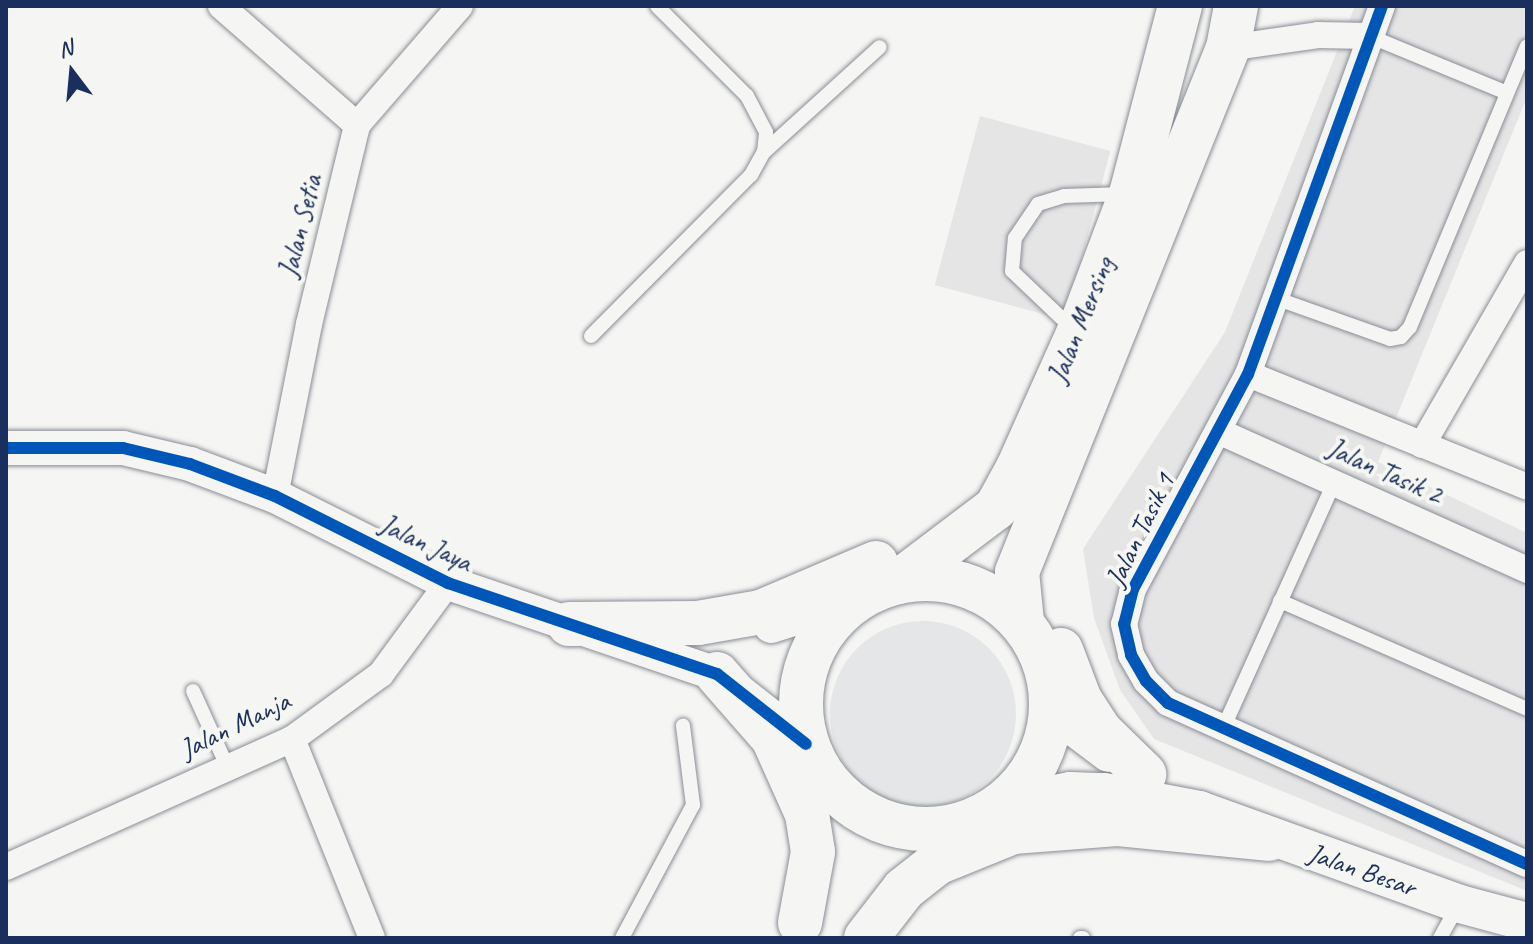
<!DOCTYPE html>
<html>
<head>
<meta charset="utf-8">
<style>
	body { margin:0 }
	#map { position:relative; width:1533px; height:944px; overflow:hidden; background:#f5f5f3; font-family:Caveat,sans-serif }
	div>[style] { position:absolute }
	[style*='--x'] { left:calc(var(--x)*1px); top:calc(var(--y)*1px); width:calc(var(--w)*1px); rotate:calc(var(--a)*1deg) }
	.built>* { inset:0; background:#e5e5e6; transform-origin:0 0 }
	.green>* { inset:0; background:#e4e6e7 }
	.round { border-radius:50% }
	.roads { filter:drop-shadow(0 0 2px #898d95) drop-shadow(0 0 2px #898d95) }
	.service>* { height:14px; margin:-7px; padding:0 7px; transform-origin:7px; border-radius:7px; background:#f5f5f3 }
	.minor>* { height:26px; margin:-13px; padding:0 13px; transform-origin:13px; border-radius:13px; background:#f5f5f3 }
	.tertiary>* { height:34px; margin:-17px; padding:0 17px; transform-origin:17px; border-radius:17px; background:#f5f5f3 }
	.secondary>* { height:38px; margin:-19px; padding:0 19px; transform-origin:19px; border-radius:19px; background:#f5f5f3 }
	.trunk>* { height:44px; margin:-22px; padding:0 22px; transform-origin:22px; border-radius:22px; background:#f5f5f3 }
	.trunk>.ring { margin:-22px; padding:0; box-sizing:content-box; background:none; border:44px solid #f5f5f3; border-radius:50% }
	.cycleway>* { height:12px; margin:-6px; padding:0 6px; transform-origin:6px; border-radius:6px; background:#0057b8 }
	span { translate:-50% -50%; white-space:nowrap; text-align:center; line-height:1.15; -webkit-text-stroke:8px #f6f6f2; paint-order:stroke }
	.street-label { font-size:28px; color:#1b2f5e }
	.frame { position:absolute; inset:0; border:8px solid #1b2f5e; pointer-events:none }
	.north { position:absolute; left:32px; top:32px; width:80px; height:80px; -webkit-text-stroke:6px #f6f6f2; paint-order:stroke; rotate:344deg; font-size:22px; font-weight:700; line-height:32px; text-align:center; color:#1b2f5e }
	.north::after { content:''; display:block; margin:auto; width:28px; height:36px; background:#1b2f5e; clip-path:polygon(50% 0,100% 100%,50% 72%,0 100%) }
</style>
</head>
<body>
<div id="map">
	<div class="built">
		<i style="clip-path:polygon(1355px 6px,1527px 6px,1527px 97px,1378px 462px,1527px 533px,1527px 891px,1154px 739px,1120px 690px,1094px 618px,1083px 549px,1225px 332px)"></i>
		<i style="left:980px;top:116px;width:135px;height:175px;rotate:15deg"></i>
	</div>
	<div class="green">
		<i class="round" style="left:830px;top:621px;width:186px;height:186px"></i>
	</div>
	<div class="roads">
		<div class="service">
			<i style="--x:1369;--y:36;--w:149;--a:22.4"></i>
			<i style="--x:764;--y:152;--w:156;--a:-42.2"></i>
			<i style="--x:1275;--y:298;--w:122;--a:19.6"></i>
			<i style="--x:1390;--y:339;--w:11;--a:-10"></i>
			<i style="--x:1401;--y:337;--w:13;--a:-48"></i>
			<i style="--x:1410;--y:327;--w:304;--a:-67.4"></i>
			<i style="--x:1075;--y:331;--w:87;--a:-136.4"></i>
			<i style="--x:1012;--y:271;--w:33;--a:-85"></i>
			<i style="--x:1015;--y:238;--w:41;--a:-55.9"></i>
			<i style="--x:1038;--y:204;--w:27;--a:-17"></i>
			<i style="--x:1064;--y:196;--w:60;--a:-1.9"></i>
			<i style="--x:591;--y:336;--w:227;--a:-45.2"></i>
			<i style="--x:751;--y:175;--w:26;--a:-61"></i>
			<i style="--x:764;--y:152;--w:20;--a:-84"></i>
			<i style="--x:766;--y:132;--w:41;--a:-117.8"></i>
			<i style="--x:747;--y:96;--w:127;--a:-135"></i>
			<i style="--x:1280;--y:601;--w:270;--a:23.6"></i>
			<i style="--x:193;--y:691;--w:82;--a:65.6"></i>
			<i style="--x:1222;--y:731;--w:272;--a:-65.7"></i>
			<i style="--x:622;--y:938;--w:151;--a:-61.9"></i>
			<i style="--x:693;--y:805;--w:80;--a:-97.2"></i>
			<i style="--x:1080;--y:938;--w:3;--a:0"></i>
			<i style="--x:1440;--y:938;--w:39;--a:-61"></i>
		</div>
		<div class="minor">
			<i style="--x:221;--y:6;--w:181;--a:41.2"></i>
			<i style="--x:1382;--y:6;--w:392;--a:110"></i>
			<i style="--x:1248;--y:374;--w:244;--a:118.1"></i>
			<i style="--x:1133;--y:589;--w:36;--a:104"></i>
			<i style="--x:1124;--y:624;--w:32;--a:77"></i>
			<i style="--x:1131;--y:655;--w:30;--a:60"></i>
			<i style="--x:1146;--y:681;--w:31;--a:45"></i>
			<i style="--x:1168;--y:703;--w:393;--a:24.2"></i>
			<i style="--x:1228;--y:48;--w:91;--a:-8.2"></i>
			<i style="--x:1318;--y:35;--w:51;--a:1.1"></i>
			<i style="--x:1248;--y:374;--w:301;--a:22"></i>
			<i style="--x:1218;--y:431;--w:339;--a:24.2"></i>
			<i style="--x:1422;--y:445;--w:210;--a:-60"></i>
			<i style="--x:275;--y:496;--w:175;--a:-78.8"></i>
			<i style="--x:309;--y:324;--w:205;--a:-76.4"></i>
			<i style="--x:357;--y:125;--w:157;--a:-49.1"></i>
			<i style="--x:292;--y:739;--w:214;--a:68.1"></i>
			<i style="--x:6;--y:867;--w:313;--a:-24.1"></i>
			<i style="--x:292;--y:739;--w:110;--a:-36.1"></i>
			<i style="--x:381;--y:674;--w:113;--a:-53.6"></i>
		</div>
		<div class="tertiary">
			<i style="--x:6;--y:448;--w:117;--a:0"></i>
			<i style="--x:123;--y:448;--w:69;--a:13.4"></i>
			<i style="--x:190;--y:464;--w:91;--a:20.6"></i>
			<i style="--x:275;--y:496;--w:194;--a:26.7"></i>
			<i style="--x:448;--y:583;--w:284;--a:18.7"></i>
			<i style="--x:717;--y:674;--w:113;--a:38.2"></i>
			<i style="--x:771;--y:626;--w:92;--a:-17.7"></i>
		</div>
		<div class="secondary">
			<i style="--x:1052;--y:710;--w:71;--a:37"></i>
			<i style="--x:1002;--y:804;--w:69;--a:-10.8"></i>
			<i style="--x:1070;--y:791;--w:34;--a:2"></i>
			<i style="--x:1104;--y:792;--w:97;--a:10.7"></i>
			<i style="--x:1199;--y:810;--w:277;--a:19.8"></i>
			<i style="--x:1460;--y:904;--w:69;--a:15"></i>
		</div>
		<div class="trunk">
			<i class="ring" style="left:801px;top:579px;width:206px;height:206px"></i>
			<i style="--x:898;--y:582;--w:123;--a:-37.1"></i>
			<i style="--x:996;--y:508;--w:46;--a:-61.2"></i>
			<i style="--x:1018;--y:468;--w:147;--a:-65.9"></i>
			<i style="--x:1078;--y:334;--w:150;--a:-69.3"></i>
			<i style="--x:1131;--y:194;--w:194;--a:-75.4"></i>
			<i style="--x:1022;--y:622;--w:50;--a:-95.7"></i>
			<i style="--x:1017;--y:572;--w:565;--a:-68.07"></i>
			<i style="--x:1228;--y:48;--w:43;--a:-79.2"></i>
			<i style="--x:569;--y:624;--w:129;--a:-0.4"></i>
			<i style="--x:698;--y:623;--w:64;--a:-9.9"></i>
			<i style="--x:761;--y:612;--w:125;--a:-23.1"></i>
			<i style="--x:1061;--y:650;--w:53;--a:69.2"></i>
			<i style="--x:1080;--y:700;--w:37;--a:57"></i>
			<i style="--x:1100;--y:731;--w:62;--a:44.3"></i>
			<i style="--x:717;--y:674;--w:85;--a:48.8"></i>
			<i style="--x:773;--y:738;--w:83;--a:65.9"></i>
			<i style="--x:807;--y:814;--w:38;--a:81"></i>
			<i style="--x:813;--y:852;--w:72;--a:100.4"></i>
			<i style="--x:866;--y:938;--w:62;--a:-52.2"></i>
			<i style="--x:904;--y:889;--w:42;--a:-38.2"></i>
			<i style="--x:937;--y:863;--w:82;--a:-22.2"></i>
			<i style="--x:1013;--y:832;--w:104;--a:-4.4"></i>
			<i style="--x:1117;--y:824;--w:153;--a:5.6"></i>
		</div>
	</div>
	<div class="cycleway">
		<i style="--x:1382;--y:6;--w:392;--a:110"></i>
		<i style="--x:1248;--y:374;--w:244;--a:118.1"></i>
		<i style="--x:1133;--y:589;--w:36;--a:104"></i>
		<i style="--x:1124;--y:624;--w:32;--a:77"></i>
		<i style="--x:1131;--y:655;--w:30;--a:60"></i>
		<i style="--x:1146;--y:681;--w:31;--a:45"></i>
		<i style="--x:1168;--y:703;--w:393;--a:24.2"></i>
		<i style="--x:6;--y:448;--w:117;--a:0"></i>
		<i style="--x:123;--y:448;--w:69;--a:13.4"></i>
		<i style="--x:190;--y:464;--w:91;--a:20.6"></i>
		<i style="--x:275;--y:496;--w:194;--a:26.7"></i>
		<i style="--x:448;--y:583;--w:284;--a:18.7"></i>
		<i style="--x:717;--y:674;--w:113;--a:38.2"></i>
	</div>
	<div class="street-label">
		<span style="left:300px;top:226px;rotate:-76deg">Jalan Setia</span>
		<span style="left:1081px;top:320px;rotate:-68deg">Jalan Mersing</span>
		<span style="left:1385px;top:471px;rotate:24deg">Jalan Tasik 2</span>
		<span style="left:1140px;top:530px;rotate:-64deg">Jalan Tasik 1</span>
		<span style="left:426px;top:543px;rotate:25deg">Jalan Jaya</span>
		<span style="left:235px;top:725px;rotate:-26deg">Jalan Manja</span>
		<span style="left:1362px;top:870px;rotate:19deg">Jalan Besar</span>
	</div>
	<div class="frame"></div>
	<div class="north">N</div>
</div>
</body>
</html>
